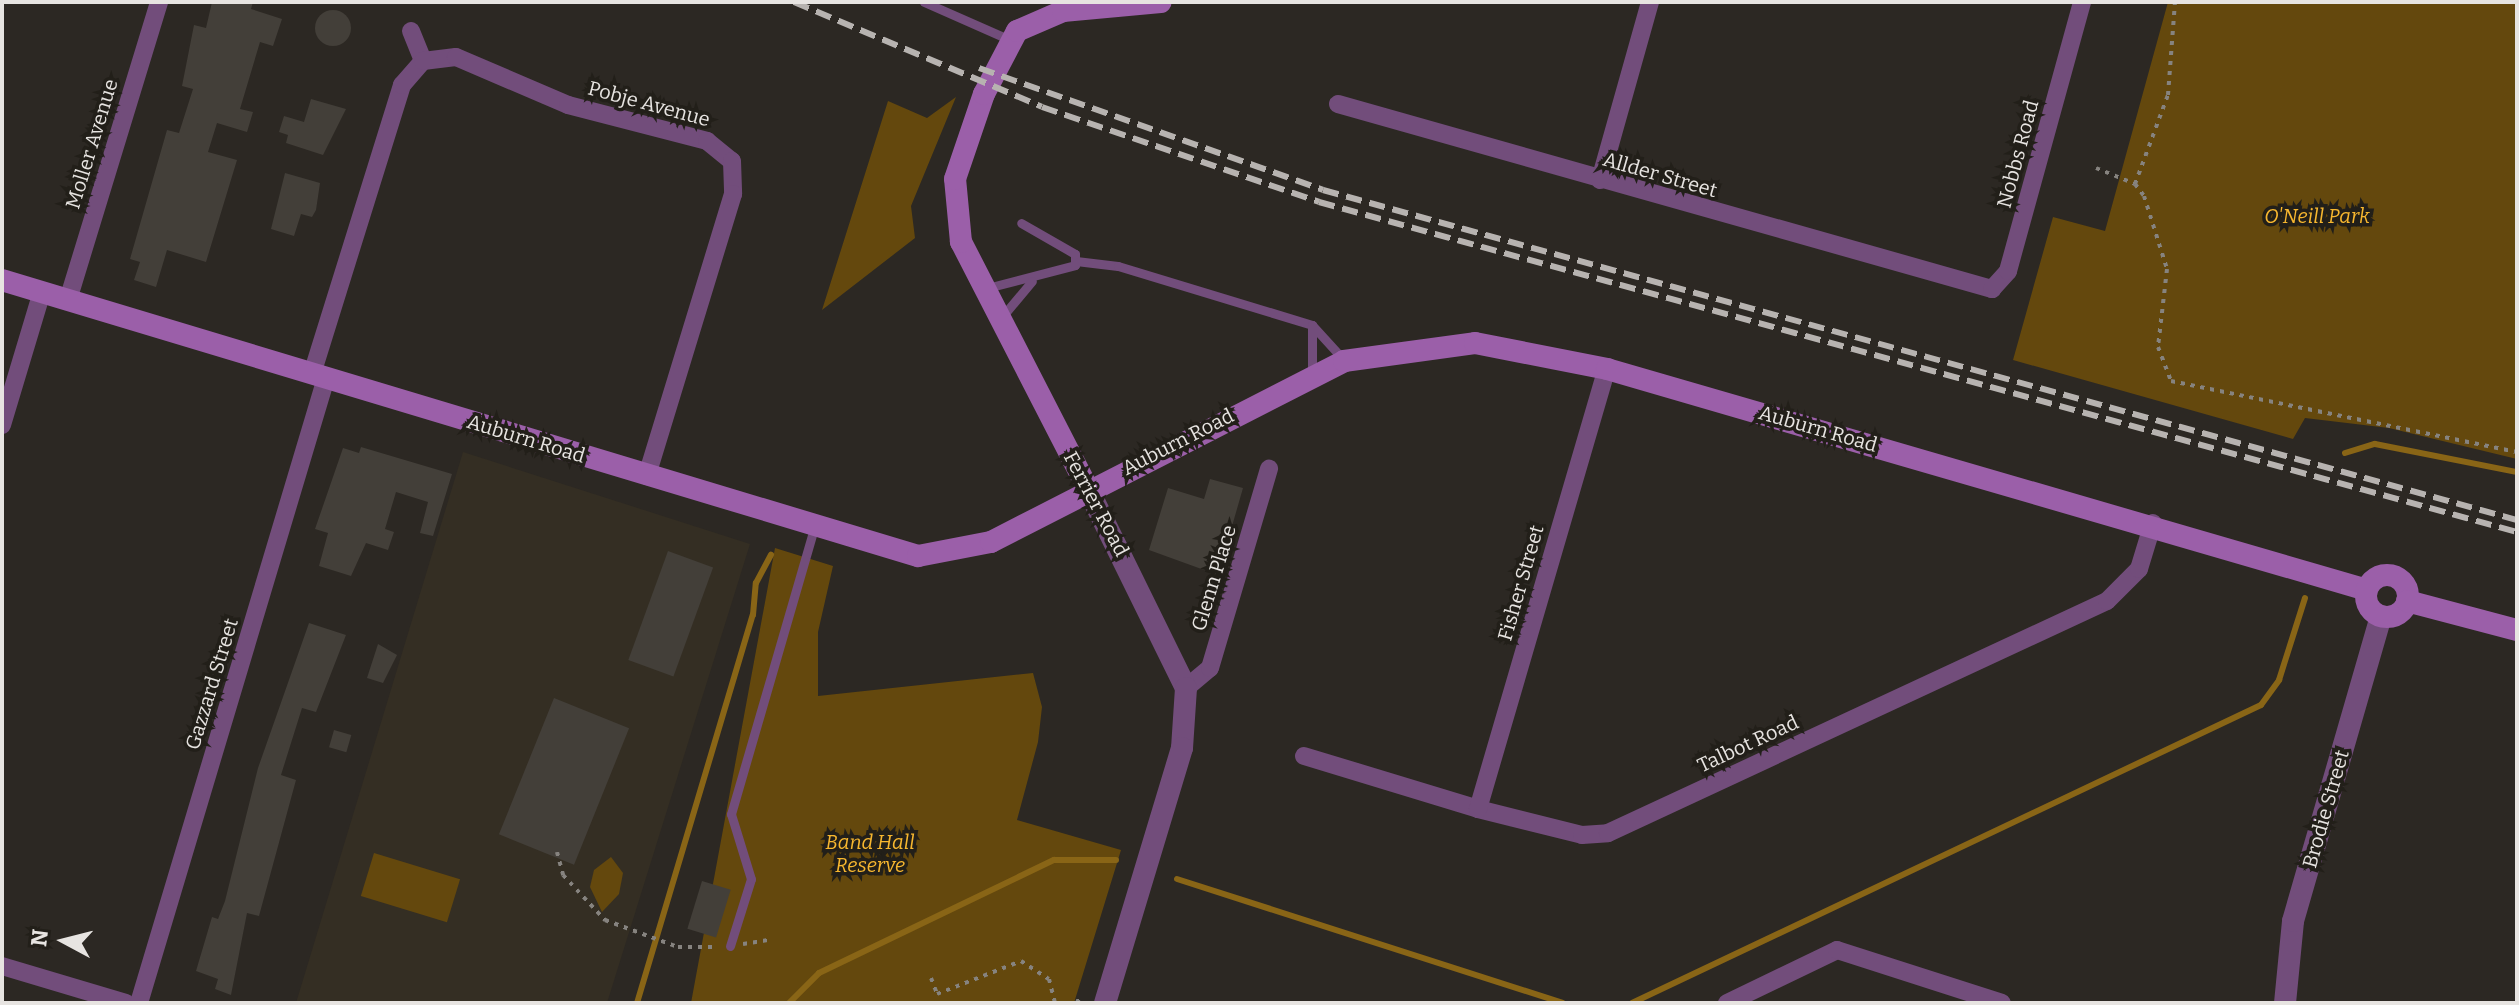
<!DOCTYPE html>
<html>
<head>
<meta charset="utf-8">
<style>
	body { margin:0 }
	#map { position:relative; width:2519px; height:1005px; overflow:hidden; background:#2c2823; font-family:Bitter,serif }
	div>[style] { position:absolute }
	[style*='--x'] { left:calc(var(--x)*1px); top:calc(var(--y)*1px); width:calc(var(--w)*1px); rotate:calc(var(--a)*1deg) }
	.built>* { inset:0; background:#342e23 }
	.green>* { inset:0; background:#64480d; transform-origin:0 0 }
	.stream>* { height:6px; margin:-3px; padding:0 3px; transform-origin:3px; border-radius:3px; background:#896516 }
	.building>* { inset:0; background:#433f39; transform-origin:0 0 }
	.round { border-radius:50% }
	.path>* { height:4px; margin-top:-2px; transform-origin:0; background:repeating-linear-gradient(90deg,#86837f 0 4px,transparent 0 10px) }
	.service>* { height:9px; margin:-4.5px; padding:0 4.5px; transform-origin:4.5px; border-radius:4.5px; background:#724d7b }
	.minor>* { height:18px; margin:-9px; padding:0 9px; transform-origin:9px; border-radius:9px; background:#724d7b }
	.tertiary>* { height:22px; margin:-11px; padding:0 11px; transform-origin:11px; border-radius:11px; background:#724d7b }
	.secondary>* { height:22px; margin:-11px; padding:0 11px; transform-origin:11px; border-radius:11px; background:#9b5fa9 }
	.secondary>.ring { margin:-11px; padding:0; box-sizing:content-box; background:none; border:22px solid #9b5fa9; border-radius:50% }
	.rail>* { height:6px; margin-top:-3px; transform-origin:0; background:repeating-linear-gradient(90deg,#b7b3b0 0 16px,transparent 0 24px) }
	span { translate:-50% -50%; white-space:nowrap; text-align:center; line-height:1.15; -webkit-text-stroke:7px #221f19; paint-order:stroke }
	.street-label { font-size:20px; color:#e7e4e1 }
	.park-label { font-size:20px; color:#f7b72f; font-style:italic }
	.frame { position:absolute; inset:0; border:4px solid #e7e4e1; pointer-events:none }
	.north { position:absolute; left:24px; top:901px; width:80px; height:80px; -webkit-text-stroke:6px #221f19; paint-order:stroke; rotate:277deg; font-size:22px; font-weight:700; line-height:32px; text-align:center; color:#e7e4e1 }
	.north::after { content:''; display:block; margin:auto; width:28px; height:36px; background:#e7e4e1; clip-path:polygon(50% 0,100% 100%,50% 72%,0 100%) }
</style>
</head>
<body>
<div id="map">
	<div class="built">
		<i style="clip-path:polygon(463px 452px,750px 544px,607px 1003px,296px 1003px)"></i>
	</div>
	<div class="green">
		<i style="clip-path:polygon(2168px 2px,2517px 2px,2517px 459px,2389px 428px,2305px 418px,2293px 439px,2013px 360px,2053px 217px,2105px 231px)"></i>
		<i style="clip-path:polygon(956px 97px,911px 206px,915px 238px,822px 310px,888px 101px,927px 118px)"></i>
		<i style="clip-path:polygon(775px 548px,833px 566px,818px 632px,818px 696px,1033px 673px,1042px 707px,1038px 742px,1017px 820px,1121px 850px,1074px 1003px,691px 1003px)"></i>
		<i style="left:374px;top:853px;width:90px;height:45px;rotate:17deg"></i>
		<i style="clip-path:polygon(611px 857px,623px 873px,619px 894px,602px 912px,590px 887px,594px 870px)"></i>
	</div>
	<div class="stream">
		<i style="--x:2345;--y:453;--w:31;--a:-17"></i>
		<i style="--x:2375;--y:444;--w:145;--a:11.2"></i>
		<i style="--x:1177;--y:879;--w:405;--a:17.8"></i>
		<i style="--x:637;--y:1003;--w:405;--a:-73.4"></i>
		<i style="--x:753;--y:615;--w:32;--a:-85"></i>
		<i style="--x:756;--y:583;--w:32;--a:-62"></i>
		<i style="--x:789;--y:1003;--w:42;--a:-45"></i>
		<i style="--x:819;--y:973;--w:261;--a:-25.7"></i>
		<i style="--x:1054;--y:860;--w:62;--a:0"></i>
		<i style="--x:1632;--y:1003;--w:696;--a:-25.35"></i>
		<i style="--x:2261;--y:705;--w:31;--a:-54"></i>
		<i style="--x:2279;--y:680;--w:86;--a:-72.4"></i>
	</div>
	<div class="building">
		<i style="clip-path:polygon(212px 2px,253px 2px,251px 9px,282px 19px,273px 46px,260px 42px,240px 109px,253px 112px,247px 132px,217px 123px,208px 152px,237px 160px,206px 262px,167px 250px,156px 287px,134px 280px,140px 262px,130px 259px,167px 130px,179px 133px,193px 89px,182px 86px,194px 25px,206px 28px)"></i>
		<i class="round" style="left:315px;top:10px;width:36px;height:36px"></i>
		<i style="clip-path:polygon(311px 99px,346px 109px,323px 155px,286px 143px,288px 135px,279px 132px,284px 116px,304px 122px)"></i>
		<i style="clip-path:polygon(285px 173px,320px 183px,316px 210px,312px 217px,301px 214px,294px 236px,271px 229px)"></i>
		<i style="clip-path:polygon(361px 447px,452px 474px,433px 536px,420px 533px,428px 502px,396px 492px,385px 529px,394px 532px,388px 550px,366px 543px,351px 576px,319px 566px,328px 533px,315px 529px,343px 448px,359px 453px)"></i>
		<i style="clip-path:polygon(1210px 479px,1243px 488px,1218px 575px,1149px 550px,1168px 488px,1204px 499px)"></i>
		<i style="left:668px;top:551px;width:48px;height:116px;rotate:20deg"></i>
		<i style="clip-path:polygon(309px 623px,346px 635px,316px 712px,302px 708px,281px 775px,296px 780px,259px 916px,247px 913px,231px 995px,215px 989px,218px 979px,196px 971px,212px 917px,218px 919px,225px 901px,258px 768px)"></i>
		<i style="clip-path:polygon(378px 644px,397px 655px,383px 683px,367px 678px)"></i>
		<i style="left:554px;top:698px;width:81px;height:147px;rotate:22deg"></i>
		<i style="left:334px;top:730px;width:18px;height:18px;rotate:16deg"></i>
		<i style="left:702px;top:881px;width:30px;height:50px;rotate:17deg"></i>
	</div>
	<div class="path">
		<i style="--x:2096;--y:168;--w:42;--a:22.3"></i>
		<i style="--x:2135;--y:184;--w:15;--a:53"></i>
		<i style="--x:2144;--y:196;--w:77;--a:72.5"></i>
		<i style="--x:2167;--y:269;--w:79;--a:96.6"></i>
		<i style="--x:2158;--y:347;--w:36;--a:69"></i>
		<i style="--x:2171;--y:381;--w:353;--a:11.6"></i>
		<i style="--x:2135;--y:184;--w:95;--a:-69.7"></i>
		<i style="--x:2168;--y:95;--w:93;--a:-85.7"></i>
		<i style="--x:557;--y:852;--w:24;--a:75"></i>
		<i style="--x:563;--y:875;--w:62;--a:47"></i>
		<i style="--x:605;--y:920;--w:78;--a:20.3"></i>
		<i style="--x:678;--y:947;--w:40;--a:0"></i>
		<i style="--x:743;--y:944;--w:25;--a:-9"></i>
		<i style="--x:931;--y:978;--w:17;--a:69"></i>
		<i style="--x:937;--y:994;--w:90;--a:-21.4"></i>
		<i style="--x:1021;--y:961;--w:33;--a:33"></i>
		<i style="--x:1049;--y:979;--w:25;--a:76"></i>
		<i style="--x:1077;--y:1003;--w:9;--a:-69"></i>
	</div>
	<div class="service">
		<i style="--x:924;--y:2;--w:94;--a:23.8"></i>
		<i style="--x:1076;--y:261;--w:42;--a:6.8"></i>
		<i style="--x:1118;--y:266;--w:203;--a:16.9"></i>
		<i style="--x:1312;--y:325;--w:47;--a:47.6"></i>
		<i style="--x:987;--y:288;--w:91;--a:-14.6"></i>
		<i style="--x:1075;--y:265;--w:11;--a:-90"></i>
		<i style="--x:1075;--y:254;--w:62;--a:-150.1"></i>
		<i style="--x:1001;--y:318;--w:48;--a:-50"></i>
		<i style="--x:1312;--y:325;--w:50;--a:90"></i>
		<i style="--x:730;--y:946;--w:70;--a:-72.6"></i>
		<i style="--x:751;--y:879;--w:68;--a:-107.1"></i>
		<i style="--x:731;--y:814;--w:298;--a:-73.8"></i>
	</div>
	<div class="minor">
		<i style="--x:411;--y:31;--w:32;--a:68"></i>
		<i style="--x:1338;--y:104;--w:680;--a:15.79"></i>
		<i style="--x:1992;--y:289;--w:24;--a:-48"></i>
		<i style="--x:2008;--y:271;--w:279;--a:-74.6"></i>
		<i style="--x:1600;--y:180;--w:185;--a:-74.3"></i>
		<i style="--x:68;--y:300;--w:312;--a:-73"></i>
		<i style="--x:312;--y:374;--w:303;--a:-72.7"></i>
		<i style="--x:402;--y:85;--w:32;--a:-49"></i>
		<i style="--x:423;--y:61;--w:33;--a:-7"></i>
		<i style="--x:456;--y:57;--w:122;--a:23.2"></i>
		<i style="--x:568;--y:105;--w:144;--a:14.5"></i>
		<i style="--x:707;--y:141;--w:32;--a:39"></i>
		<i style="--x:732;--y:161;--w:33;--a:88"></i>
		<i style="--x:733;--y:194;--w:295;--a:107"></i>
		<i style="--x:2;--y:425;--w:139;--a:-73.3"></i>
		<i style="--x:1186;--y:688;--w:31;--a:-40"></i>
		<i style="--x:1210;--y:668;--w:208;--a:-73.5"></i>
		<i style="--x:1304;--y:756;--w:182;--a:16.9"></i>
		<i style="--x:1478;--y:809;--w:107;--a:14"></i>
		<i style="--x:1582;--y:835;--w:26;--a:-4"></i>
		<i style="--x:1608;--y:833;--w:550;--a:-24.94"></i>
		<i style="--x:2107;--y:601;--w:45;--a:-45"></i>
		<i style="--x:2139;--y:569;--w:48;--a:-73.1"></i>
		<i style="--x:1478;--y:809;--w:459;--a:-73.7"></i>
		<i style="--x:2;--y:966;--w:129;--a:16.6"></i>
		<i style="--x:139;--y:1003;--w:652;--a:-73.34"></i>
		<i style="--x:1727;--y:1003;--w:122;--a:-25.7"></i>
		<i style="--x:1837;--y:950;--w:173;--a:17.8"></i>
	</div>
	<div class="tertiary">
		<i style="--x:1087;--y:487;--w:224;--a:63.8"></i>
		<i style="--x:1186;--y:688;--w:60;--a:93.8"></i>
		<i style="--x:1182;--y:748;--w:266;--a:106.8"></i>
		<i style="--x:2285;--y:1003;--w:82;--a:-84.4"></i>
		<i style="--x:2293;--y:921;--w:317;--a:-73.9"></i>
	</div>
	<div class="secondary">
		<i style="--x:2;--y:280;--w:957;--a:16.77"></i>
		<i style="--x:918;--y:556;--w:74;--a:-10.9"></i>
		<i style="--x:991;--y:542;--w:397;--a:-27.1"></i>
		<i style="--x:1344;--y:361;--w:132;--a:-7.8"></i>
		<i style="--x:1475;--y:343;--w:135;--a:11.1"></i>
		<i style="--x:1607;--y:369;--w:791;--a:16.21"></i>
		<i style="--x:1087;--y:487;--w:276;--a:-117.2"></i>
		<i style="--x:961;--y:242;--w:63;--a:-95.4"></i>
		<i style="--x:955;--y:179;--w:90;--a:-71.2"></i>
		<i style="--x:984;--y:94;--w:71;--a:-62.4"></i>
		<i style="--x:1017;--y:31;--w:50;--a:-23.5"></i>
		<i style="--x:1063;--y:11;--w:98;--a:-5.2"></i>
		<i class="ring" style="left:2366px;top:575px;width:20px;height:20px"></i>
		<i style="--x:2407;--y:601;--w:114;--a:14.8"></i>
	</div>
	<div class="rail">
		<i style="--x:794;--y:2;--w:269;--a:22.9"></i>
		<i style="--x:1042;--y:107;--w:293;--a:18.9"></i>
		<i style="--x:1319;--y:202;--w:1243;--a:15.4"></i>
		<i style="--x:979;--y:68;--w:365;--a:19.5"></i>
		<i style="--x:1323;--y:190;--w:1239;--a:15.45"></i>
	</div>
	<div class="street-label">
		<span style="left:649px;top:104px;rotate:15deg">Pobje Avenue</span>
		<span style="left:92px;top:144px;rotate:-73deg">Moller Avenue</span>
		<span style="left:2018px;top:154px;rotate:-75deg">Nobbs Road</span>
		<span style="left:1660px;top:175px;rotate:16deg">Allder Street</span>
		<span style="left:1818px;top:429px;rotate:16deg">Auburn Road</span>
		<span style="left:526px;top:439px;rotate:17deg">Auburn Road</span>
		<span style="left:1178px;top:442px;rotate:-27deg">Auburn Road</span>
		<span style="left:1096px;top:504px;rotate:62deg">Ferrier Road</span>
		<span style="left:1214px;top:578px;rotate:-73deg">Glenn Place</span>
		<span style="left:1521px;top:583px;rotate:-74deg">Fisher Street</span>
		<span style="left:212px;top:684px;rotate:-73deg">Gazzard Street</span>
		<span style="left:1748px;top:744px;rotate:-25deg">Talbot Road</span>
		<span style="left:2326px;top:809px;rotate:-74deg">Brodie Street</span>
	</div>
	<div class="park-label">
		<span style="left:2317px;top:216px">O'Neill Park</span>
		<span style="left:870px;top:854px">Band Hall<br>Reserve</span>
	</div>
	<div class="frame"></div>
	<div class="north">N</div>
</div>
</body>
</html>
